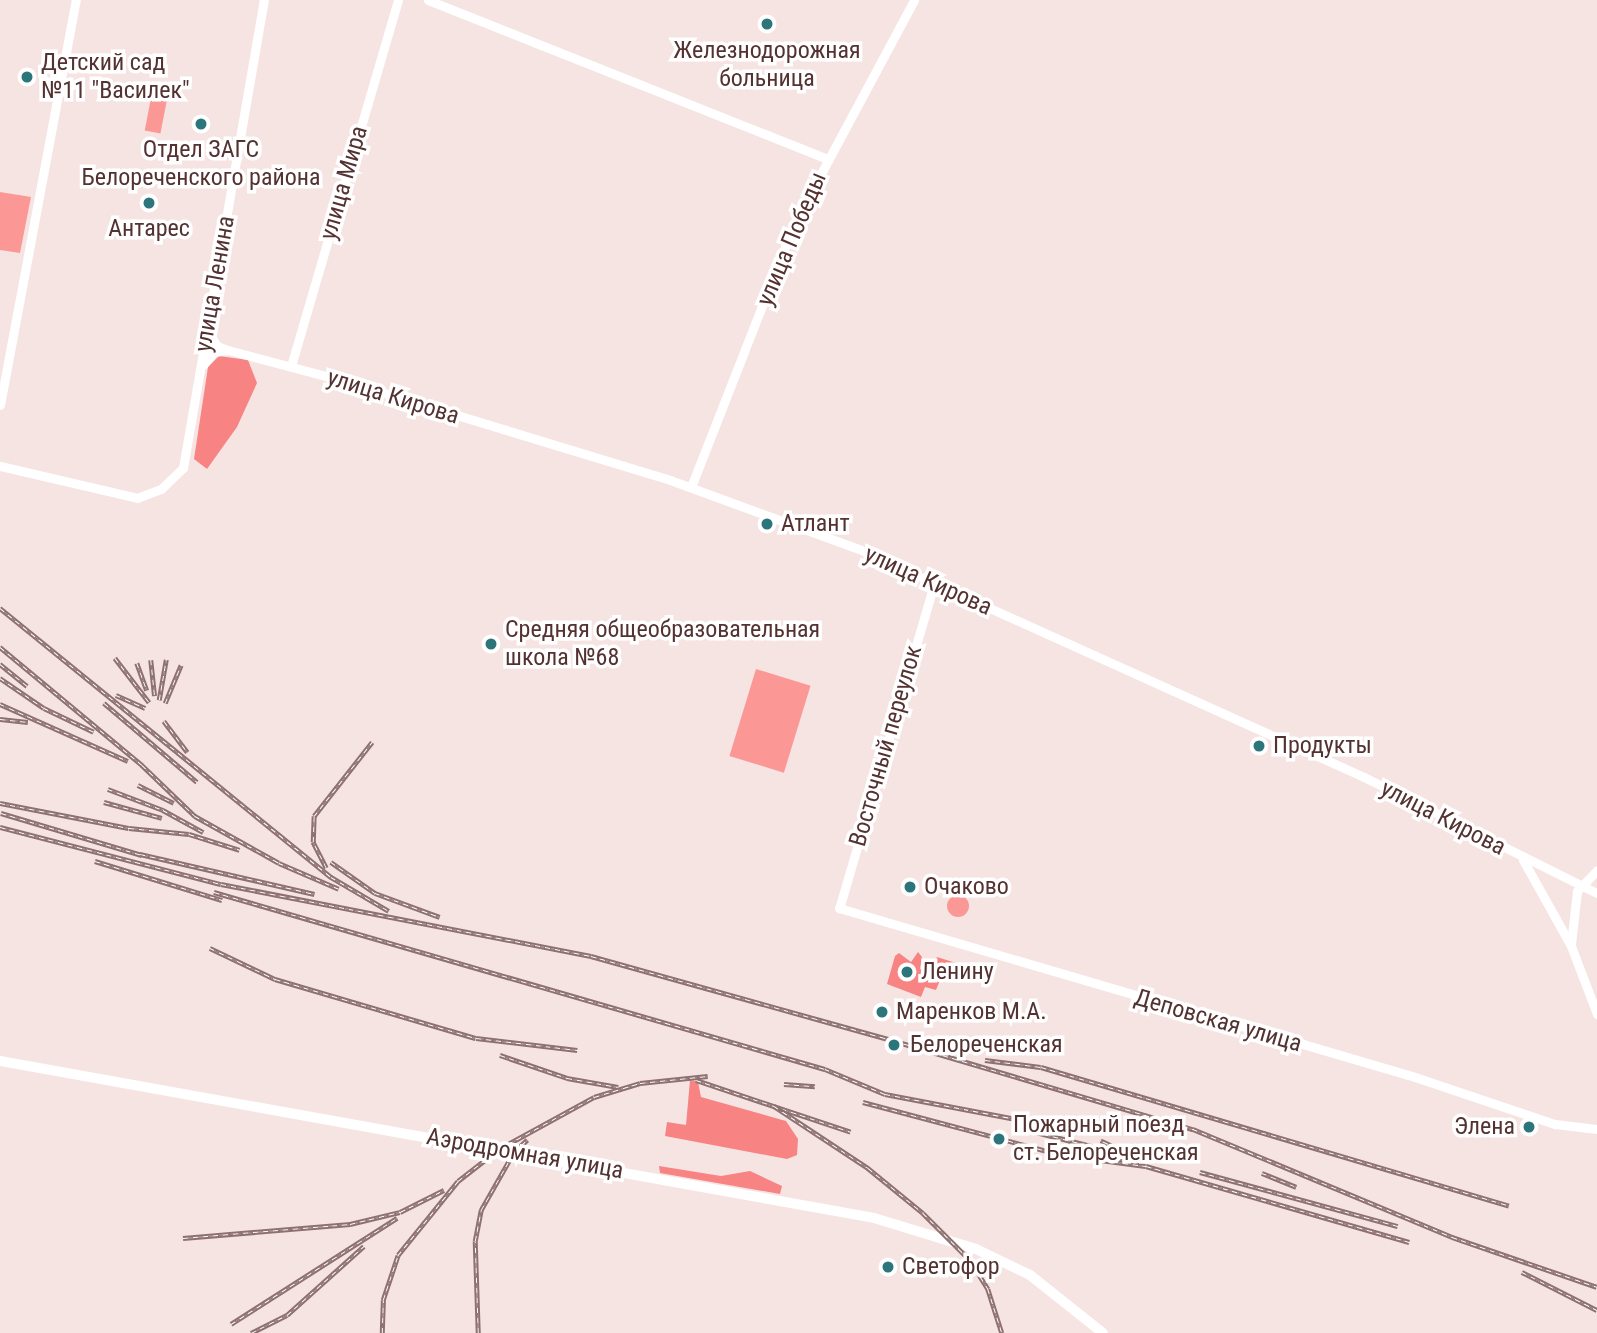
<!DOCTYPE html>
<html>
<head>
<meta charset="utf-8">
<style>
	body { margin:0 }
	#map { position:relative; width:1597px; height:1333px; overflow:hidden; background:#f6e4e3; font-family:"Roboto Condensed",sans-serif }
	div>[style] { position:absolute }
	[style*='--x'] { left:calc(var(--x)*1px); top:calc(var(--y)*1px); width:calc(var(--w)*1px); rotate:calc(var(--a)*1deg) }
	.green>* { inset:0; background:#fb9896; transform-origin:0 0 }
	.round { border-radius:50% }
	.forest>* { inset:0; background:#f78483 }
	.secondary>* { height:9px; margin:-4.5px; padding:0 4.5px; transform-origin:4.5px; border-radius:4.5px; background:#fff }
	.primary>* { height:10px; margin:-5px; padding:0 5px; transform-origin:5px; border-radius:5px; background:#fff }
	.rail>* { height:4.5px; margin-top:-2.25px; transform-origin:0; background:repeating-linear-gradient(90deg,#fff 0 5px,#8d7170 0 10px); box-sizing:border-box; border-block:2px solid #8d7170 }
	.dots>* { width:19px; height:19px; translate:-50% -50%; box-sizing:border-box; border:4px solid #fff; border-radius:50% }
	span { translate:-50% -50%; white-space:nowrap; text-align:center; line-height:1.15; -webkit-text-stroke:7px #fff; paint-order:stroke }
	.poi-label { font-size:24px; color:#533231 }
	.left { translate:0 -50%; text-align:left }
	.right { translate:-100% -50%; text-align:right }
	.street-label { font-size:24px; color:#533231 }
</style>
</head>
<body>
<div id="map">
	<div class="green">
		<i style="left:151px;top:98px;width:16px;height:33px;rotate:11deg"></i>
		<i style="clip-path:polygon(0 192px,31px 197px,20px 253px,0 250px)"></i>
		<i style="left:756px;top:669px;width:57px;height:91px;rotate:17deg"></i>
		<i class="round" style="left:947px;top:895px;width:22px;height:22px"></i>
	</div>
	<div class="forest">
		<i style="clip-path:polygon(219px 356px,248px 360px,257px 383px,237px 427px,207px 469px,194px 459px,208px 367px)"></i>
		<i style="clip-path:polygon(918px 952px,922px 957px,920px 969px,929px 973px,937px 957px,956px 963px,942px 975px,936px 990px,925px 987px,921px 997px,887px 984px,895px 956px,899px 953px,911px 962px)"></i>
		<i style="clip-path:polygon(690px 1080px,698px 1082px,701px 1097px,786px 1121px,798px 1139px,797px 1155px,787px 1159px,665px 1136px,667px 1122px,686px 1125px)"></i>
		<i style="clip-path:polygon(659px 1166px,721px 1176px,750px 1171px,782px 1186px,780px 1194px,660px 1173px)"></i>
	</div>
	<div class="secondary">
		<i style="--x:428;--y:0;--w:428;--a:21.7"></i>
		<i style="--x:207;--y:329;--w:20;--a:60"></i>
		<i style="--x:217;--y:346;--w:12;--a:20"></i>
		<i style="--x:228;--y:350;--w:124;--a:14.9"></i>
		<i style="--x:348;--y:382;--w:337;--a:16.9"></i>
		<i style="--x:670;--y:480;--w:201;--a:20.1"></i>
		<i style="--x:859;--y:549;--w:554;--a:24.3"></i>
		<i style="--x:1364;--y:777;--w:260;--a:26.5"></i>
		<i style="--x:203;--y:365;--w:17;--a:-50"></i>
		<i style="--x:214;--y:352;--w:14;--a:-8"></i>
		<i style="--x:291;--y:366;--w:381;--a:-73.7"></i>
		<i style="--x:0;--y:405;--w:412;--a:-79.4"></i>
		<i style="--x:0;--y:466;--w:141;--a:13.1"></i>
		<i style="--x:137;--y:498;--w:26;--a:-21"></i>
		<i style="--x:161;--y:489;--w:30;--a:-44"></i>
		<i style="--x:183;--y:468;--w:475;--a:-80.2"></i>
		<i style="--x:691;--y:487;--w:282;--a:-68.6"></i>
		<i style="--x:794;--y:224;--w:254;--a:-61.8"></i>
		<i style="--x:934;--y:584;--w:338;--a:106.3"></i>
		<i style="--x:839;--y:908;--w:600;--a:16.35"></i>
		<i style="--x:1415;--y:1077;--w:148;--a:18.6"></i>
		<i style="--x:1555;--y:1124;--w:42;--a:6.8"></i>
		<i style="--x:1523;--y:860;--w:98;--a:60.8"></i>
		<i style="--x:1571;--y:946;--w:73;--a:69.1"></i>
		<i style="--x:1571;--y:944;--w:53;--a:-83.5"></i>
		<i style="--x:1577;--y:891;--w:29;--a:-46"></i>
	</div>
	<div class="primary">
		<i style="--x:0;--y:1061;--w:888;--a:10.18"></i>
		<i style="--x:874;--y:1218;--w:107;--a:16.9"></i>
		<i style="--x:976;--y:1249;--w:60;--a:25.7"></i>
		<i style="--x:1030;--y:1275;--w:93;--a:38.5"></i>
	</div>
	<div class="rail">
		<i style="--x:0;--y:608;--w:427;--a:39.1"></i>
		<i style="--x:331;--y:877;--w:67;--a:30.4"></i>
		<i style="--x:0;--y:647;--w:185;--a:39.7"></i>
		<i style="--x:142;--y:765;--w:74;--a:43.9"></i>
		<i style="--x:195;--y:816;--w:96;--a:29.2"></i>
		<i style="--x:279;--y:863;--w:65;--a:23.4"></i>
		<i style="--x:115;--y:658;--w:56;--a:52.3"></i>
		<i style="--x:151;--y:660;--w:36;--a:84"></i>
		<i style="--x:137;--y:663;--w:29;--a:70"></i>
		<i style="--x:0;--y:664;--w:35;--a:39"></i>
		<i style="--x:0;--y:678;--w:53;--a:34.3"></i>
		<i style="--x:44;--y:708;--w:55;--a:25.6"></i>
		<i style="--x:116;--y:695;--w:32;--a:24"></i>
		<i style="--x:159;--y:700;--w:41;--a:-80.1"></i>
		<i style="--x:104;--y:703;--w:122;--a:40.3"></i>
		<i style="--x:165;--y:703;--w:41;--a:-67.2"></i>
		<i style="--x:0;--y:704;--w:140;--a:24"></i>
		<i style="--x:0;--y:719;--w:28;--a:6"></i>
		<i style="--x:164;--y:721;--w:39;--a:53"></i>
		<i style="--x:138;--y:785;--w:40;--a:26.6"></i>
		<i style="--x:108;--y:789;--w:59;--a:20.9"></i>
		<i style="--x:163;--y:810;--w:46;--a:28.8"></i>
		<i style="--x:104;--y:802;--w:60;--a:15.4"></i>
		<i style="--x:0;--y:803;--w:131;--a:11"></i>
		<i style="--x:129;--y:828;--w:60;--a:5.7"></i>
		<i style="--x:189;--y:834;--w:53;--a:17.4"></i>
		<i style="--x:1;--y:813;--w:147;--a:16.6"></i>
		<i style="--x:0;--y:827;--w:228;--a:14.5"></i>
		<i style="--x:221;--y:884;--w:377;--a:11"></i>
		<i style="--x:591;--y:956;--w:316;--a:15.6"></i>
		<i style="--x:895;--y:1041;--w:311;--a:16.5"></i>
		<i style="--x:1193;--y:1129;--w:281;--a:22.6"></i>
		<i style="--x:1452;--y:1237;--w:153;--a:19"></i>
		<i style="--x:140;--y:854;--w:179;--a:12.9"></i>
		<i style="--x:95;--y:861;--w:133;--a:17.1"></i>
		<i style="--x:331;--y:862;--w:54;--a:35.2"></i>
		<i style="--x:375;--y:893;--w:69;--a:20.3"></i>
		<i style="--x:326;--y:868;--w:29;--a:-117"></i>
		<i style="--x:313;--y:842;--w:26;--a:-88"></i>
		<i style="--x:314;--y:816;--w:94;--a:-51.9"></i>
		<i style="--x:214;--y:892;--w:636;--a:16.16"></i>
		<i style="--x:825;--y:1069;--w:65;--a:22.6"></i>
		<i style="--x:885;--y:1094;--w:170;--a:10.8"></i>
		<i style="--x:210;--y:948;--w:72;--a:25.5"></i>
		<i style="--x:275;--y:979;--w:209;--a:16.4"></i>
		<i style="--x:476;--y:1038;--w:102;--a:6.8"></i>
		<i style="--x:500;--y:1055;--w:71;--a:18.9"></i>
		<i style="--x:567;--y:1078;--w:52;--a:10"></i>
		<i style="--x:985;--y:1060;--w:56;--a:7.1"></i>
		<i style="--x:1041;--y:1067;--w:488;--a:16.5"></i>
		<i style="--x:696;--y:1080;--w:163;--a:18.5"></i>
		<i style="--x:784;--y:1084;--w:31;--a:4"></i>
		<i style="--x:863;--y:1102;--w:206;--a:14.9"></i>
		<i style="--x:774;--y:1106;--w:113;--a:33.4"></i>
		<i style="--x:868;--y:1168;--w:71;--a:39.3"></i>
		<i style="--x:923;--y:1213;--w:66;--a:45"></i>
		<i style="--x:970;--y:1260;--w:34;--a:58"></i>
		<i style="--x:988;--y:1289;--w:46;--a:72.3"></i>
		<i style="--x:1024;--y:1129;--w:114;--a:14.2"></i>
		<i style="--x:1135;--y:1157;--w:38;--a:-155"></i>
		<i style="--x:1055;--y:1153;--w:38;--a:9"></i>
		<i style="--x:1130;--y:1160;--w:37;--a:-178"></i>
		<i style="--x:1093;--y:1159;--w:53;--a:7.5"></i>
		<i style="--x:1146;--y:1166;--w:274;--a:16.1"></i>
		<i style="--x:1200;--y:1172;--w:205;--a:15.3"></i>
		<i style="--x:1262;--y:1173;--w:37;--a:22"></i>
		<i style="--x:183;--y:1238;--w:168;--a:-4.8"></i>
		<i style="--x:350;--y:1224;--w:51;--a:-13.5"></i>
		<i style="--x:400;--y:1212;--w:49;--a:-26.6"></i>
		<i style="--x:1522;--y:1272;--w:84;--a:26.9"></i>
		<i style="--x:231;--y:1324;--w:197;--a:-32.6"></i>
		<i style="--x:251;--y:1333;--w:40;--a:-26.6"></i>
		<i style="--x:287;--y:1315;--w:103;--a:-41.9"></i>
		<i style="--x:382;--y:1333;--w:33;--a:-88"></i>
		<i style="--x:383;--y:1300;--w:47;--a:-71.6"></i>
		<i style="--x:398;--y:1255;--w:95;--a:-51"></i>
		<i style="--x:458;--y:1181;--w:52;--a:-38"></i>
		<i style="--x:499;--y:1149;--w:108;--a:-28.7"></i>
		<i style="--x:594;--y:1097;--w:48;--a:-16.9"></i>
		<i style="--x:640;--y:1083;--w:68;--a:-5.9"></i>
		<i style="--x:478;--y:1333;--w:92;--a:-91.9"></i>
		<i style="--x:475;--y:1241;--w:32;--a:-79"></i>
		<i style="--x:481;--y:1210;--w:67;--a:-60.4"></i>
		<i style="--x:514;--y:1152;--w:18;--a:-43"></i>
	</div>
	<div class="dots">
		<i style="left:767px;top:24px;background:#2c757b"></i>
		<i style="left:27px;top:77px;background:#2c757b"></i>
		<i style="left:201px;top:124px;background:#2c757b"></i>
		<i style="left:149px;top:203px;background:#2c757b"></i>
		<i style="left:767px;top:524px;background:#2c757b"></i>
		<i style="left:491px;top:644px;background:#2c757b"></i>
		<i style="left:1259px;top:746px;background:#2c757b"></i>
		<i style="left:910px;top:887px;background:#2c757b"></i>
		<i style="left:907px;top:972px;background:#2c757b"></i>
		<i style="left:882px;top:1012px;background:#2c757b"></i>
		<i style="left:894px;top:1045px;background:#2c757b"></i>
		<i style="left:1529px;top:1127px;background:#2c757b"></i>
		<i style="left:999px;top:1139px;background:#2c757b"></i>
		<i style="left:888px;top:1267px;background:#2c757b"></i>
	</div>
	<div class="poi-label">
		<span style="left:767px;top:65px">Железнодорожная<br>больница</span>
		<span class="left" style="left:41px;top:77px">Детский сад<br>№11 "Василек"</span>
		<span style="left:201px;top:164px">Отдел ЗАГС<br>Белореченского района</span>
		<span style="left:149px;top:229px">Антарес</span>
		<span class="left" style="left:781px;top:524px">Атлант</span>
		<span class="left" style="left:505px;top:644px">Средняя общеобразовательная<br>школа №68</span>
		<span class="left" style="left:1273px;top:746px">Продукты</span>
		<span class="left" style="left:924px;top:887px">Очаково</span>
		<span class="left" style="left:921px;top:972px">Ленину</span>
		<span class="left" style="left:896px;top:1012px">Маренков М.А.</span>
		<span class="left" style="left:910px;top:1045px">Белореченская</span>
		<span class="left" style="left:1013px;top:1139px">Пожарный поезд<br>ст. Белореченская</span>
		<span class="right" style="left:1515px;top:1127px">Элена</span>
		<span class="left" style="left:902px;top:1267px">Светофор</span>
	</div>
	<div class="street-label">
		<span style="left:344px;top:183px;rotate:-74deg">улица Мира</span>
		<span style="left:792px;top:239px;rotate:-67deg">улица Победы</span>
		<span style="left:215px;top:284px;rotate:-80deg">улица Ленина</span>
		<span style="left:393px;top:397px;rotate:17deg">улица Кирова</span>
		<span style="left:928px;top:581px;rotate:24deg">улица Кирова</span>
		<span style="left:886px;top:746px;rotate:-74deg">Восточный переулок</span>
		<span style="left:1443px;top:818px;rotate:27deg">улица Кирова</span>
		<span style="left:1218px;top:1021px;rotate:16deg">Деповская улица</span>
		<span style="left:525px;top:1154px;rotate:10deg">Аэродромная улица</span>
	</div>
</div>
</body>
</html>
